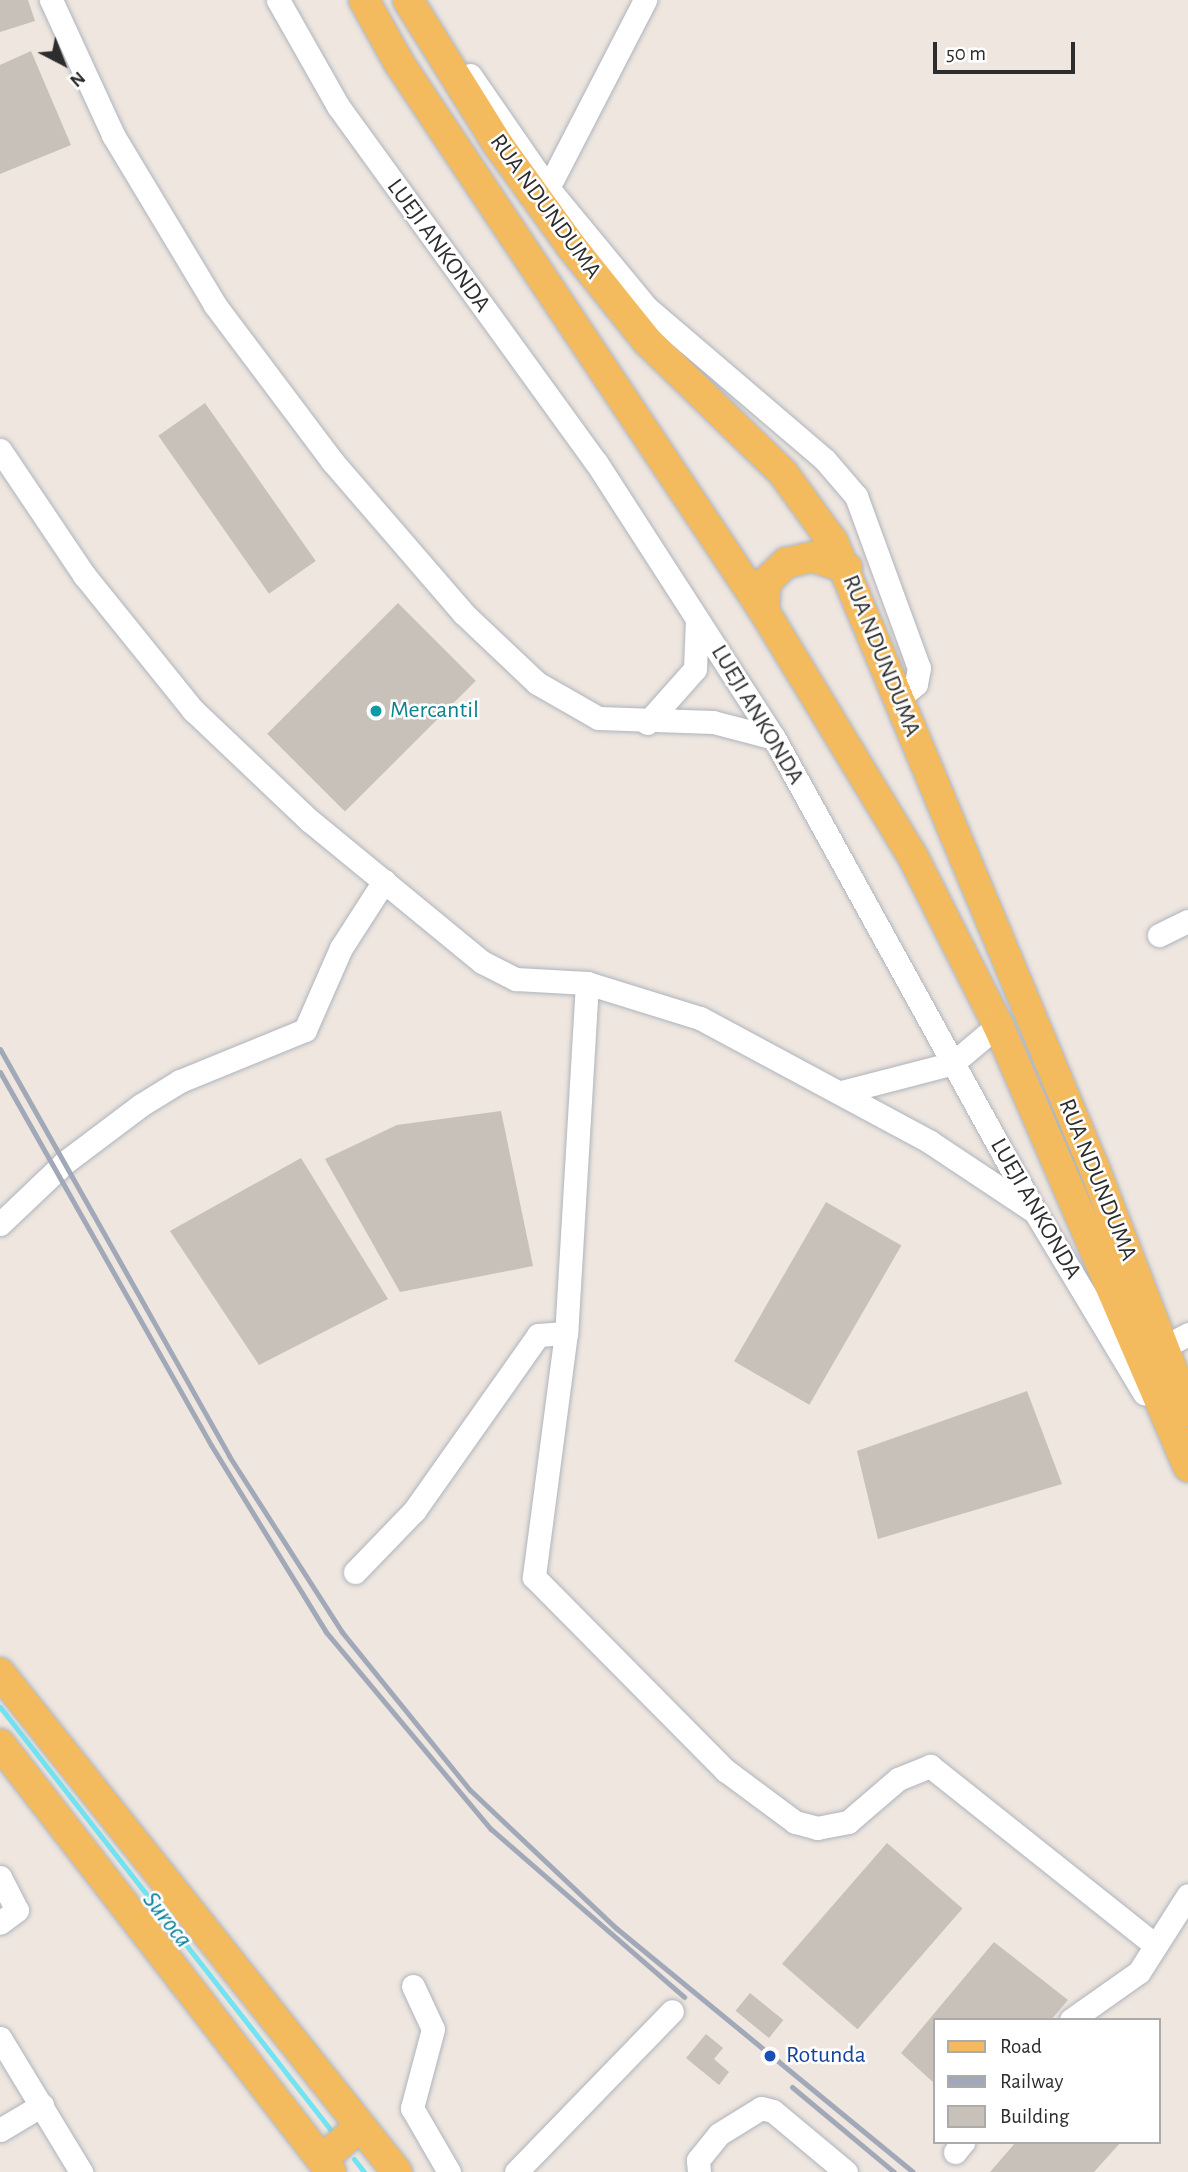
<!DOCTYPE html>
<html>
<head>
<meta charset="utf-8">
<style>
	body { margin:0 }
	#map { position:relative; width:1188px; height:2172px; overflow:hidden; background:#eee6df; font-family:"Alegreya Sans",sans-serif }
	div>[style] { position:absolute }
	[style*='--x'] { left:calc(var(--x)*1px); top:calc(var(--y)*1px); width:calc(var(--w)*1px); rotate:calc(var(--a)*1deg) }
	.stream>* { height:5px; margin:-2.5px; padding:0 2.5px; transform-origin:2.5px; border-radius:2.5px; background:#71e3f2 }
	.building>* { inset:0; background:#c7c1ba; transform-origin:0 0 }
	.roads { filter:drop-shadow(0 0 2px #afb4bd) drop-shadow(0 0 2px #afb4bd) }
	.minor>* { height:23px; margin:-11.5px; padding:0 11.5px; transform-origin:11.5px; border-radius:11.5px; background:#fff }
	.major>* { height:30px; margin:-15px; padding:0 15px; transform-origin:15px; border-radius:15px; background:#f4bb5e }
	.rail>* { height:5px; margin:-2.5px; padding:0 2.5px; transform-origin:2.5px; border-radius:2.5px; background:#a1a8b7 }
	.dots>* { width:19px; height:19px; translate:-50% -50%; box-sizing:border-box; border:4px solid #fff; border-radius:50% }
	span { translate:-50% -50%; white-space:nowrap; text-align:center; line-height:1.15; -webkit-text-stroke:5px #fff; paint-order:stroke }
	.street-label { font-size:24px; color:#2d2d2d }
	.culture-label { font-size:24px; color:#0d838f }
	.left { translate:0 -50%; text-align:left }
	.transit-label { font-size:24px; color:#164399 }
	.water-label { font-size:26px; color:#0a809c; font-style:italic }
	.legend { position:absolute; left:933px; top:2018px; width:228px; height:126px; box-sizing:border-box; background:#fff; border:2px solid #ababab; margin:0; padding:9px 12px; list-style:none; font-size:21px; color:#2d2d2d }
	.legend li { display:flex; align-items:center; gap:14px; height:35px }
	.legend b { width:35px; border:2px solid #ababab }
	.north { position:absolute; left:28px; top:28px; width:70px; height:70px; -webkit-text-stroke:5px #fff; paint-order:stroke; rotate:138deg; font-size:19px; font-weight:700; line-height:28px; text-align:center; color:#2d2d2d }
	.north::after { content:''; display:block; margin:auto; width:24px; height:32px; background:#2d2d2d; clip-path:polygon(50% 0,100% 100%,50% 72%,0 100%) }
	.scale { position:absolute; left:933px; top:42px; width:142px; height:32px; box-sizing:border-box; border:4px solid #2d2d2d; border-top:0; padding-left:9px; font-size:21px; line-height:24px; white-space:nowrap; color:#2d2d2d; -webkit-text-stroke:5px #fff; paint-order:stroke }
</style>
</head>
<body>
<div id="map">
	<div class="stream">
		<i style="--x:0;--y:1707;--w:542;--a:51.97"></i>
		<i style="--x:354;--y:2159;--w:16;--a:52"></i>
	</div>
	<div class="building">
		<i style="clip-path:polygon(0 0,28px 0,35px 21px,0 32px)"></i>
		<i style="clip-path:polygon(31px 51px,71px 145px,0 174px,0 65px)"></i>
		<i style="left:205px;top:403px;width:193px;height:57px;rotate:55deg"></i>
		<i style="left:398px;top:603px;width:110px;height:185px;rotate:45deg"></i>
		<i style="clip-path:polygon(501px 1111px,533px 1266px,400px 1292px,325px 1159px,397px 1125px)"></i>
		<i style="clip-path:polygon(301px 1158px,388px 1299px,259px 1365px,170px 1231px)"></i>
		<i style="left:826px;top:1202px;width:87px;height:184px;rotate:30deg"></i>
		<i style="clip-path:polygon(1027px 1391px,1062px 1484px,878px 1539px,857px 1451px)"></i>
		<i style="left:887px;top:1843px;width:100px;height:160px;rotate:41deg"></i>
		<i style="clip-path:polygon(994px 1942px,1068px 2000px,1051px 2020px,934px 2020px,934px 2083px,901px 2053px)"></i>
		<i style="left:750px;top:1993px;width:43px;height:23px;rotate:39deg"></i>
		<i style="clip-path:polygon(706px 2034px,723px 2048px,714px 2059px,729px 2072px,719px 2085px,686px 2058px)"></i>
		<i style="clip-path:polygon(1016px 2142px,1121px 2142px,1094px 2172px,990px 2172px)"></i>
	</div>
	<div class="roads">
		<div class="minor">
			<i style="--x:51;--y:0;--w:149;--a:65.3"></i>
			<i style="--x:113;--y:135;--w:198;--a:59"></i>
			<i style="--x:215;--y:305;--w:195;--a:53.1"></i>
			<i style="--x:332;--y:461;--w:201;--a:49.2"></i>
			<i style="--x:463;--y:613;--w:102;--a:43.4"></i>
			<i style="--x:537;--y:683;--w:70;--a:29.8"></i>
			<i style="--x:598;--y:718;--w:115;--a:2"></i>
			<i style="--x:713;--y:722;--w:63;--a:14.7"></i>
			<i style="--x:278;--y:0;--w:122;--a:60.5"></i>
			<i style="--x:338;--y:106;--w:440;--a:54.1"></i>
			<i style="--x:596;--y:462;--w:328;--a:57.2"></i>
			<i style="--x:774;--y:738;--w:539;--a:61.15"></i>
			<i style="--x:1034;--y:1210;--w:214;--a:59"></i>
			<i style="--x:470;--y:75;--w:137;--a:55.4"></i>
			<i style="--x:548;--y:188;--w:154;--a:50.5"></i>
			<i style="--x:646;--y:307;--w:235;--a:40.5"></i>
			<i style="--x:825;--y:460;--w:48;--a:49.3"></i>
			<i style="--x:856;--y:496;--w:183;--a:69.9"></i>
			<i style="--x:919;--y:668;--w:16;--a:101"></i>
			<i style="--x:916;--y:684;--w:22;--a:141"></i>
			<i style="--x:548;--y:188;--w:212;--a:-62.7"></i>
			<i style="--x:0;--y:450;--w:151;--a:56.1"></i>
			<i style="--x:84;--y:575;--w:174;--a:51.1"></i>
			<i style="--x:193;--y:710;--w:160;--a:43.5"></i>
			<i style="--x:309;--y:820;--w:224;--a:39.4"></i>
			<i style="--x:482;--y:962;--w:38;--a:27"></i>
			<i style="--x:516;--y:979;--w:71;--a:3.2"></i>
			<i style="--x:587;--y:983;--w:118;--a:17.2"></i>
			<i style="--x:700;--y:1018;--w:261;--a:28.3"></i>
			<i style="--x:930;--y:1142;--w:121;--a:33.6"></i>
			<i style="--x:647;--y:723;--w:72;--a:-48.4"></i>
			<i style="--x:695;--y:669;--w:49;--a:-87.7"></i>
			<i style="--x:1159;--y:935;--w:32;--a:-26"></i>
			<i style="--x:587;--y:983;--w:351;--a:93.4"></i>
			<i style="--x:566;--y:1333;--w:246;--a:97.5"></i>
			<i style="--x:534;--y:1577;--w:272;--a:45.3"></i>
			<i style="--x:725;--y:1770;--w:87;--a:36.6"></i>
			<i style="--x:795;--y:1822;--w:23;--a:15"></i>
			<i style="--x:817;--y:1828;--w:32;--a:-11"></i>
			<i style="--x:848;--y:1822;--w:66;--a:-40.7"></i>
			<i style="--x:898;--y:1779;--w:35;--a:-22"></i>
			<i style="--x:930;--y:1766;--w:288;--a:38.5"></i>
			<i style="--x:842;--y:1092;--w:115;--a:-14.6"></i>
			<i style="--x:953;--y:1063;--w:59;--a:-40.2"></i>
			<i style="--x:0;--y:1224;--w:88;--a:-43.6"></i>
			<i style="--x:64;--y:1163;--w:96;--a:-37"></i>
			<i style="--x:141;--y:1105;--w:46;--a:-31.6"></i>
			<i style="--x:180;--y:1081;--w:135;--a:-22.2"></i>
			<i style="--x:305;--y:1030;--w:90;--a:-66.3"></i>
			<i style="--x:341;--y:948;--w:80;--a:-57.3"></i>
			<i style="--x:1162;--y:1348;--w:30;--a:-28"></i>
			<i style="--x:355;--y:1572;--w:85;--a:-46"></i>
			<i style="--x:414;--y:1511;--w:215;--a:-54.8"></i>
			<i style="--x:538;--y:1335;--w:28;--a:-4"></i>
			<i style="--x:0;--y:1877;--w:37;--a:63"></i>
			<i style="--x:17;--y:1910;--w:21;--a:143"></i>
			<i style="--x:413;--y:1986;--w:47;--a:65.1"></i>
			<i style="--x:433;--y:2029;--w:82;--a:104.9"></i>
			<i style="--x:412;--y:2108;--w:74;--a:60"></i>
			<i style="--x:1071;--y:2020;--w:83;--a:-35.2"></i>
			<i style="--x:1139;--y:1972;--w:91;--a:-57.5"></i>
			<i style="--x:0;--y:2038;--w:157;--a:58.8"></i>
			<i style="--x:0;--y:2130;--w:49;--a:-30.8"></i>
			<i style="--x:955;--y:2152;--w:13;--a:-51"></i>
			<i style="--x:516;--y:2172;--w:224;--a:-45.9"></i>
			<i style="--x:699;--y:2172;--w:12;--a:-95"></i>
			<i style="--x:698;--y:2160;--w:33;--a:-51"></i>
			<i style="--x:719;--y:2134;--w:49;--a:-31.8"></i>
			<i style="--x:761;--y:2108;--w:12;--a:14"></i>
			<i style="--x:773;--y:2111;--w:95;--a:39.9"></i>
		</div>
		<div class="major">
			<i style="--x:364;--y:0;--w:72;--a:60.9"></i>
			<i style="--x:399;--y:63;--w:658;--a:56.33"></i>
			<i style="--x:764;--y:611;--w:288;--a:58.8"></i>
			<i style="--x:913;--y:857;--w:188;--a:63.2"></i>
			<i style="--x:998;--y:1025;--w:481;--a:66.7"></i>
			<i style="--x:408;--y:0;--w:172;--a:58.1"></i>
			<i style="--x:499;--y:146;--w:123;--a:54.2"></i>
			<i style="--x:571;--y:246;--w:123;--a:51.3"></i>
			<i style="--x:648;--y:342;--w:188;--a:44.1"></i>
			<i style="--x:783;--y:473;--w:85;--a:54.1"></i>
			<i style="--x:833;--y:542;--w:680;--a:67.35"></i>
			<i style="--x:1095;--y:1170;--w:258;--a:68.9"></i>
			<i style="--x:764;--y:611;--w:29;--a:-86"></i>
			<i style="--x:766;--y:582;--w:28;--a:-44"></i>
			<i style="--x:786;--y:563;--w:28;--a:-13"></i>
			<i style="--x:813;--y:557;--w:36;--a:18"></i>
			<i style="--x:0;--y:1673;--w:638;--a:51.49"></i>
			<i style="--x:0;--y:1744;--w:541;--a:52.28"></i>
			<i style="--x:322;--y:2160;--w:51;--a:-41.8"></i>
		</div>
	</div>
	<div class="rail">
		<i style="--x:0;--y:1049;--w:467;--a:60.6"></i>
		<i style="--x:229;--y:1456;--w:209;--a:57.3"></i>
		<i style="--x:342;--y:1632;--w:203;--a:51"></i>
		<i style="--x:470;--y:1790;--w:201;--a:43.4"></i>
		<i style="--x:616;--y:1928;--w:384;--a:39.4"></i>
		<i style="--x:0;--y:1072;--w:429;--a:60.5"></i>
		<i style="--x:211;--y:1445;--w:220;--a:58.4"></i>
		<i style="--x:326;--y:1632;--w:257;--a:50.1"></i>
		<i style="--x:491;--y:1829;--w:256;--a:41"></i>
		<i style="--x:792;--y:2087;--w:133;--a:39.8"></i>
	</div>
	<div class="dots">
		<i style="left:376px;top:711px;background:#0f9aa8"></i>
		<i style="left:770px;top:2056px;background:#1a4fb4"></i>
	</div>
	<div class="street-label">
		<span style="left:545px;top:207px;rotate:54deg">RUA NDUNDUMA</span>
		<span style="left:438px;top:246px;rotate:54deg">LUEJI ANKONDA</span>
		<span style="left:881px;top:656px;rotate:68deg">RUA NDUNDUMA</span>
		<span style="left:757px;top:715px;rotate:59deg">LUEJI ANKONDA</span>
		<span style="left:1097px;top:1180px;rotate:68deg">RUA NDUNDUMA</span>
		<span style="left:1035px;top:1209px;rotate:60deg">LUEJI ANKONDA</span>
	</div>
	<div class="culture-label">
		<span class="left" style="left:390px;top:711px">Mercantil</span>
	</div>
	<div class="transit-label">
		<span class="left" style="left:786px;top:2056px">Rotunda</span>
	</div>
	<div class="water-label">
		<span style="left:167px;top:1920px;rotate:52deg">Suroca</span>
	</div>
	<ul class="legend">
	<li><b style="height:9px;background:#f4bb5e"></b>Road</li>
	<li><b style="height:9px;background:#a1a8b7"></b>Railway</li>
	<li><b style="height:19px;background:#c7c1ba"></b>Building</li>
	</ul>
	<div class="north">N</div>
	<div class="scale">50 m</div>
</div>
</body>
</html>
